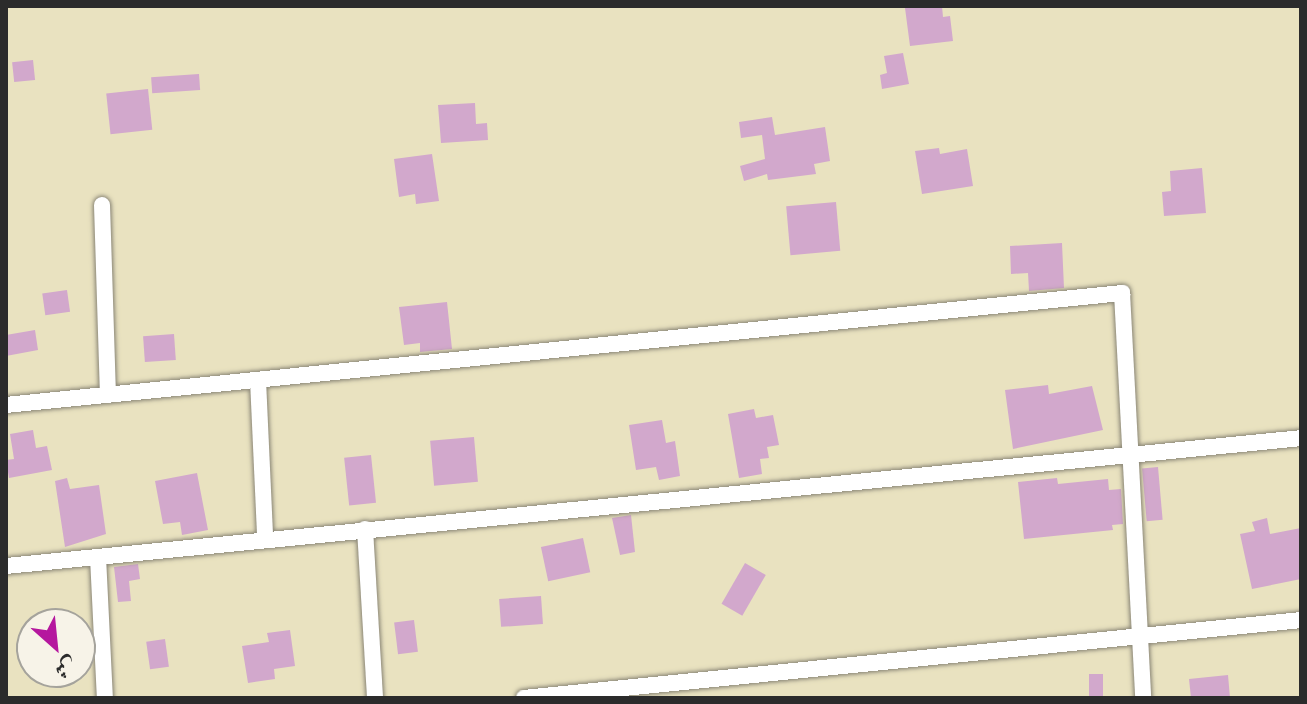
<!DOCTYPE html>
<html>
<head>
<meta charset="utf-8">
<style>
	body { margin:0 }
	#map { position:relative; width:1307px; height:704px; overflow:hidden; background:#e9e2c0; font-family:Alegreya,Amiri,serif }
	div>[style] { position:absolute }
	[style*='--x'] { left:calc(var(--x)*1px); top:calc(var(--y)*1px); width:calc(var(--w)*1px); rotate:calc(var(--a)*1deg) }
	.building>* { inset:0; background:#d2a8cc; transform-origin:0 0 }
	.roads { filter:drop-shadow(0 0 2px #8a8676) drop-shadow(0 0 2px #8a8676) }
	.minor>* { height:16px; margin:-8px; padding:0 8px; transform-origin:8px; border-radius:8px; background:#fff }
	span { translate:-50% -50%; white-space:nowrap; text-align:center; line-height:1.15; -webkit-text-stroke:6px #f7f3e8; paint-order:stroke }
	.frame { position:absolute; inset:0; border:8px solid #2b2b2b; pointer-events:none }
	.north { position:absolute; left:16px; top:608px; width:80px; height:80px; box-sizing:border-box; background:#f7f3e8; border:2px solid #a5a39c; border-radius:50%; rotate:153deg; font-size:22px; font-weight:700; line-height:32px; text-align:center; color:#2b2b2b }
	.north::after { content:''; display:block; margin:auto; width:28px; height:36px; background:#b5179e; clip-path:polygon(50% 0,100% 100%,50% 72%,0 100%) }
</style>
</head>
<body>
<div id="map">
	<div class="building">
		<i style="clip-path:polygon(942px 6px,943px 17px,950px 16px,953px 41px,910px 46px,905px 8px)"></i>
		<i style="clip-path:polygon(903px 53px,909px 84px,882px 89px,880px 75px,887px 73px,884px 56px)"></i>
		<i style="left:33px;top:60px;width:20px;height:21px;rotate:84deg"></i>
		<i style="left:199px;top:74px;width:16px;height:48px;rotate:86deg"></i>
		<i style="left:148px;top:89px;width:41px;height:42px;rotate:84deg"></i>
		<i style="clip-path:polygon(475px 103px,476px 124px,487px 123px,488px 140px,441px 143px,438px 105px)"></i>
		<i style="clip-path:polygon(772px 117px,775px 135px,825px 127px,830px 161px,814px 164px,816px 174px,768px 180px,767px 174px,744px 181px,740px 166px,765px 159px,762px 135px,741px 138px,739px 122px)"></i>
		<i style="clip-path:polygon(939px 148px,940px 154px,967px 149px,973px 186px,922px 194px,915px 151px)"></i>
		<i style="clip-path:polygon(432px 154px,439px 201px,416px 204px,415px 194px,399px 197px,394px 159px)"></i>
		<i style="clip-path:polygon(1202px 168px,1206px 213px,1164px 216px,1162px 192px,1171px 191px,1170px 171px)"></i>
		<i style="left:836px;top:202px;width:49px;height:50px;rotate:85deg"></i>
		<i style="clip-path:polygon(1062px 243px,1064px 288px,1029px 291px,1028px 273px,1011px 274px,1010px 246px)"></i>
		<i style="left:67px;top:290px;width:22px;height:25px;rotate:82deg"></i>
		<i style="clip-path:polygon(447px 302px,452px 349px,420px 352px,420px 343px,404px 345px,399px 307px)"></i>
		<i style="clip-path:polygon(35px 330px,38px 350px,6px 356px,6px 335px)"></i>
		<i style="left:174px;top:334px;width:26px;height:31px;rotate:86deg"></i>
		<i style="clip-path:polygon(1048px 385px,1049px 394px,1092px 386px,1103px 430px,1013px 449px,1005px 390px)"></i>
		<i style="clip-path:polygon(754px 409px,756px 418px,773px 415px,779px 445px,767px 447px,769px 458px,760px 459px,762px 474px,739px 478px,728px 414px)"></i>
		<i style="clip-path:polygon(662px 420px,666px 443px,675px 441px,680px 476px,659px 480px,656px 467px,636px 470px,629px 425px)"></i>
		<i style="clip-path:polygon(33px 430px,36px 448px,47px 446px,52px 470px,9px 478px,6px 460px,14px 459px,10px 434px)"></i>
		<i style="left:474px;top:437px;width:45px;height:44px;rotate:85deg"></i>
		<i style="left:371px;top:455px;width:48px;height:27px;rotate:84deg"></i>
		<i style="left:1158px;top:467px;width:53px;height:16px;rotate:85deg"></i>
		<i style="clip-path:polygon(197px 473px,208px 530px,182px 535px,180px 522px,163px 524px,155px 481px)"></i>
		<i style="clip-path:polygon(67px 478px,70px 489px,99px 485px,106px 534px,65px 547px,55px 481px)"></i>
		<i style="clip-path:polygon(1057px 478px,1058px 484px,1108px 479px,1109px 490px,1121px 489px,1123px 524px,1112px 525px,1113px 530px,1024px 539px,1018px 482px)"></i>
		<i style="clip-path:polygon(631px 515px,635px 552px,620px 555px,612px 518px)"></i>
		<i style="clip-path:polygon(1267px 518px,1270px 534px,1301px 528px,1301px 579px,1252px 589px,1240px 534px,1255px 531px,1252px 522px)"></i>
		<i style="left:583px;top:538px;width:35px;height:43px;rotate:78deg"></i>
		<i style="left:745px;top:563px;width:24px;height:47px;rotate:30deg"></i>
		<i style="clip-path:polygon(138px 564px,140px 579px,129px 581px,131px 601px,118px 602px,114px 567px)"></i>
		<i style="left:541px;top:596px;width:28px;height:42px;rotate:86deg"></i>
		<i style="left:414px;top:620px;width:32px;height:20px;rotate:83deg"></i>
		<i style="clip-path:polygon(290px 630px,295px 666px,274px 669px,275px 679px,248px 683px,242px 646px,269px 642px,267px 633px)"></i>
		<i style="left:165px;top:639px;width:28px;height:19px;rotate:82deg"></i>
		<i style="left:1089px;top:674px;width:14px;height:24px"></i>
		<i style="clip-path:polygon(1228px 675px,1230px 698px,1191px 698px,1189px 679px)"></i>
	</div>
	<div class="roads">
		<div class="minor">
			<i style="--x:102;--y:205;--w:190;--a:88.2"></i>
			<i style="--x:258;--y:380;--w:157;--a:87.4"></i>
			<i style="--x:6;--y:405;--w:1122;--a:-5.73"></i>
			<i style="--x:1122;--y:293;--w:406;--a:87"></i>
			<i style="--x:365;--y:529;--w:169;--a:86.6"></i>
			<i style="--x:98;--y:557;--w:141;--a:87.2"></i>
			<i style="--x:6;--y:566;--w:1301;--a:-5.64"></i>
			<i style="--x:524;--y:698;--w:781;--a:-5.73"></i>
		</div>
	</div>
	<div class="frame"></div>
	<div class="north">ش</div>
</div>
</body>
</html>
